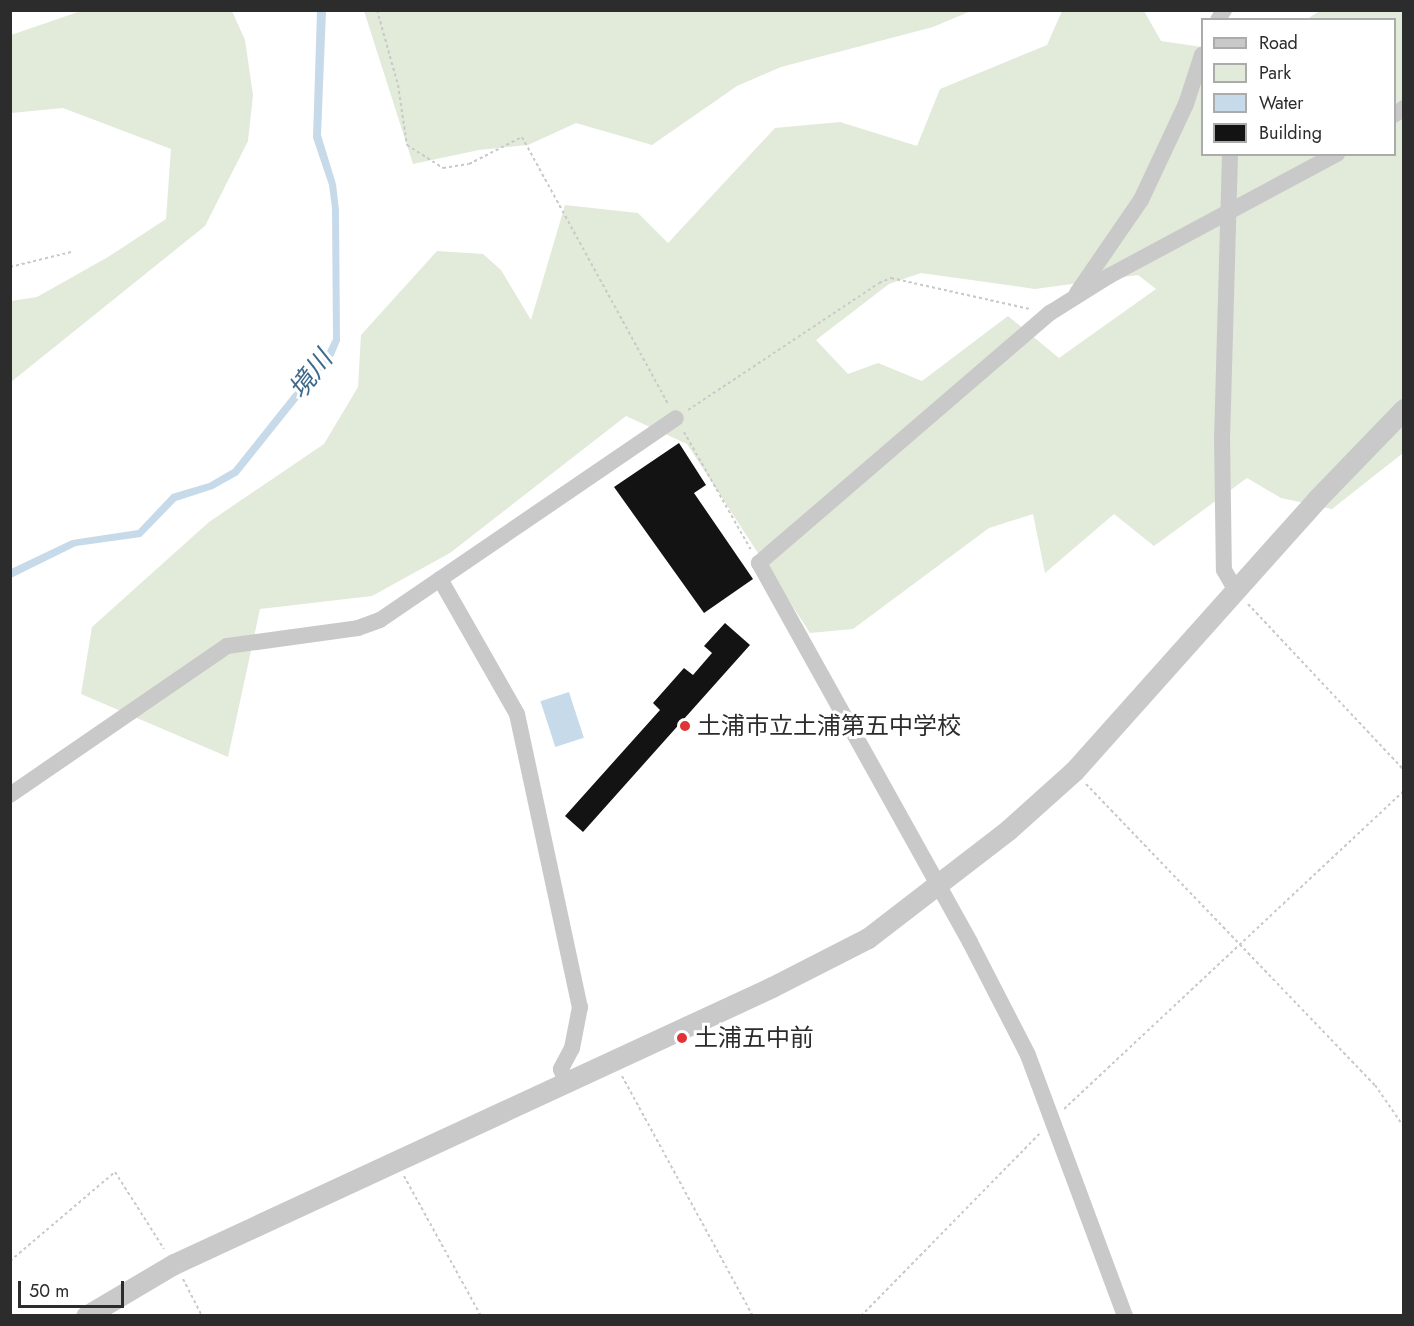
<!DOCTYPE html>
<html>
<head>
<meta charset="utf-8">
<style>
	body { margin:0 }
	#map { position:relative; width:1414px; height:1326px; overflow:hidden; background:#fff; font-family:Jost,"Noto Sans JP",sans-serif }
	div>[style] { position:absolute }
	[style*='--x'] { left:calc(var(--x)*1px); top:calc(var(--y)*1px); width:calc(var(--w)*1px); rotate:calc(var(--a)*1deg) }
	.green>* { inset:0; background:#e2eada }
	.water>* { inset:0; background:#c6dae9; transform-origin:0 0 }
	.building>* { inset:0; background:#131313 }
	.path>* { height:2px; margin-top:-1px; transform-origin:0; background:repeating-linear-gradient(90deg,#c9c9c9 0 3px,transparent 0 6px) }
	.minor>* { height:16px; margin:-8px; padding:0 8px; transform-origin:8px; border-radius:8px; background:#c9c9c9 }
	.tertiary>* { height:21px; margin:-10.5px; padding:0 10.5px; transform-origin:10.5px; border-radius:10.5px; background:#c9c9c9 }
	.dots>* { width:16px; height:16px; translate:-50% -50%; box-sizing:border-box; border:3px solid #fff; border-radius:50% }
	span { translate:-50% -50%; white-space:nowrap; text-align:center; line-height:1.15; -webkit-text-stroke:6px #fff; paint-order:stroke }
	.poi-label { font-size:24px; color:#2c2c2c }
	.left { translate:0 -50%; text-align:left }
	.water-label { font-size:26px; color:#3d6a8b; font-style:italic }
	.frame { position:absolute; inset:0; border:12px solid #2c2c2c; pointer-events:none }
	.legend { position:absolute; left:1201px; top:18px; width:195px; height:138px; box-sizing:border-box; background:#fff; border:2px solid #ababab; margin:0; padding:8px 10px; list-style:none; font-size:18px; color:#2c2c2c }
	.legend li { display:flex; align-items:center; gap:12px; height:30px }
	.legend b { width:30px; border:2px solid #ababab }
	.scale { position:absolute; left:18px; top:1281px; width:106px; height:27px; box-sizing:border-box; border:3px solid #2c2c2c; border-top:0; padding-left:8px; font-size:18px; line-height:21px; white-space:nowrap; color:#2c2c2c; -webkit-text-stroke:4px #fff; paint-order:stroke }
</style>
</head>
<body>
<div id="map">
	<div class="green">
		<i style="clip-path:polygon(81px 11px,232px 11px,245px 40px,253px 95px,248px 141px,205px 226px,11px 382px,11px 301px,37px 297px,108px 257px,166px 219px,171px 149px,63px 108px,11px 113px,11px 35px)"></i>
		<i style="clip-path:polygon(364px 11px,364px 10px,971px 11px,933px 27px,781px 67px,737px 86px,652px 145px,576px 123px,528px 145px,479px 150px,413px 164px)"></i>
		<i style="clip-path:polygon(evenodd,1062px 11px,1144px 11px,1161px 41px,1202px 47px,1202px 154px,1394px 154px,1394px 20px,1307px 19px,1320px 11px,1403px 11px,1403px 453px,1332px 509px,1281px 498px,1247px 478px,1154px 546px,1114px 514px,1045px 573px,1033px 514px,989px 528px,853px 629px,810px 633px,687px 444px,626px 416px,450px 553px,372px 596px,260px 609px,228px 757px,81px 694px,92px 627px,209px 522px,324px 444px,358px 387px,361px 335px,437px 251px,483px 254px,501px 270px,531px 320px,565px 205px,638px 213px,668px 243px,775px 128px,840px 122px,917px 146px,940px 89px,1047px 45px,1062px 11px,921px 273px,1035px 289px,1138px 275px,1156px 289px,1059px 358px,1008px 316px,922px 381px,878px 363px,848px 374px,816px 340px,889px 284px,921px 273px)"></i>
	</div>
	<div class="water">
		<i style="clip-path:polygon(317px 11px,326px 11px,321px 135px,336px 184px,339px 210px,340px 341px,334px 355px,238px 475px,213px 489px,176px 501px,141px 537px,76px 546px,11px 578px,11px 569px,72px 540px,138px 530px,172px 494px,209px 483px,233px 469px,327px 351px,333px 339px,332px 208px,329px 185px,313px 138px)"></i>
		<i style="left:569px;top:692px;width:48px;height:30px;rotate:72deg"></i>
	</div>
	<div class="building">
		<i style="clip-path:polygon(679px 443px,706px 485px,694px 493px,753px 579px,704px 613px,614px 487px)"></i>
		<i style="clip-path:polygon(725px 623px,750px 645px,583px 832px,565px 816px,660px 710px,653px 703px,684px 668px,693px 675px,712px 653px,704px 646px)"></i>
	</div>
	<div class="path">
		<i style="--x:377;--y:10;--w:78;--a:74.4"></i>
		<i style="--x:398;--y:85;--w:61;--a:81.5"></i>
		<i style="--x:407;--y:145;--w:43;--a:32.6"></i>
		<i style="--x:443;--y:168;--w:26;--a:-9"></i>
		<i style="--x:469;--y:164;--w:59;--a:-27"></i>
		<i style="--x:522;--y:137;--w:304;--a:61.3"></i>
		<i style="--x:10;--y:267;--w:63;--a:-13.8"></i>
		<i style="--x:688;--y:410;--w:229;--a:-33.6"></i>
		<i style="--x:879;--y:283;--w:13;--a:-23"></i>
		<i style="--x:891;--y:278;--w:142;--a:12.6"></i>
		<i style="--x:684;--y:432;--w:136;--a:60.4"></i>
		<i style="--x:1248;--y:604;--w:228;--a:46.8"></i>
		<i style="--x:1086;--y:784;--w:417;--a:46.2"></i>
		<i style="--x:1375;--y:1085;--w:51;--a:55.4"></i>
		<i style="--x:622;--y:1076;--w:273;--a:61.4"></i>
		<i style="--x:1064;--y:1109;--w:466;--a:-43.1"></i>
		<i style="--x:404;--y:1176;--w:160;--a:61.2"></i>
		<i style="--x:10;--y:1261;--w:138;--a:-40.3"></i>
		<i style="--x:115;--y:1172;--w:91;--a:57.5"></i>
		<i style="--x:183;--y:1279;--w:42;--a:62.8"></i>
		<i style="--x:861;--y:1316;--w:257;--a:-45.6"></i>
	</div>
	<div class="minor">
		<i style="--x:1218;--y:20;--w:12;--a:-59"></i>
		<i style="--x:1394;--y:115;--w:12;--a:-35"></i>
		<i style="--x:1230;--y:154;--w:281;--a:91.6"></i>
		<i style="--x:1222;--y:435;--w:135;--a:89.2"></i>
		<i style="--x:1224;--y:570;--w:24;--a:60"></i>
		<i style="--x:1077;--y:293;--w:113;--a:-55.5"></i>
		<i style="--x:1141;--y:200;--w:106;--a:-64.9"></i>
		<i style="--x:1186;--y:104;--w:52;--a:-71.9"></i>
		<i style="--x:440;--y:579;--w:155;--a:60.3"></i>
		<i style="--x:517;--y:714;--w:300;--a:77.9"></i>
		<i style="--x:580;--y:1007;--w:42;--a:101"></i>
		<i style="--x:572;--y:1048;--w:24;--a:118"></i>
		<i style="--x:561;--y:1069;--w:15;--a:70"></i>
		<i style="--x:10;--y:795;--w:263;--a:-34.5"></i>
		<i style="--x:227;--y:646;--w:132;--a:-7.8"></i>
		<i style="--x:358;--y:628;--w:23;--a:-20"></i>
		<i style="--x:380;--y:620;--w:358;--a:-34.3"></i>
		<i style="--x:1125;--y:1316;--w:278;--a:-110.4"></i>
		<i style="--x:1028;--y:1055;--w:127;--a:-117.2"></i>
		<i style="--x:970;--y:942;--w:434;--a:-119.1"></i>
		<i style="--x:759;--y:563;--w:384;--a:-40.7"></i>
		<i style="--x:1050;--y:313;--w:70;--a:-32.1"></i>
		<i style="--x:1109;--y:276;--w:259;--a:-28.2"></i>
	</div>
	<div class="tertiary">
		<i style="--x:86;--y:1316;--w:102;--a:-30.6"></i>
		<i style="--x:174;--y:1264;--w:659;--a:-24.85"></i>
		<i style="--x:772;--y:987;--w:108;--a:-27"></i>
		<i style="--x:868;--y:938;--w:177;--a:-37.6"></i>
		<i style="--x:1008;--y:830;--w:89;--a:-41.8"></i>
		<i style="--x:1074;--y:771;--w:365;--a:-48.2"></i>
		<i style="--x:1317;--y:499;--w:125;--a:-46"></i>
	</div>
	<div class="dots">
		<i style="left:685px;top:726px;background:#df3337"></i>
		<i style="left:682px;top:1038px;background:#df3337"></i>
	</div>
	<div class="poi-label">
		<span class="left" style="left:697px;top:726px">土浦市立土浦第五中学校</span>
		<span class="left" style="left:694px;top:1038px">土浦五中前</span>
	</div>
	<div class="water-label">
		<span style="left:311px;top:375px;rotate:-53deg">境川</span>
	</div>
	<div class="frame"></div>
	<ul class="legend">
	<li><b style="height:8px;background:#c9c9c9"></b>Road</li>
	<li><b style="height:16px;background:#e2eada"></b>Park</li>
	<li><b style="height:16px;background:#c6dae9"></b>Water</li>
	<li><b style="height:16px;background:#131313"></b>Building</li>
	</ul>
	<div class="scale">50 m</div>
</div>
</body>
</html>
